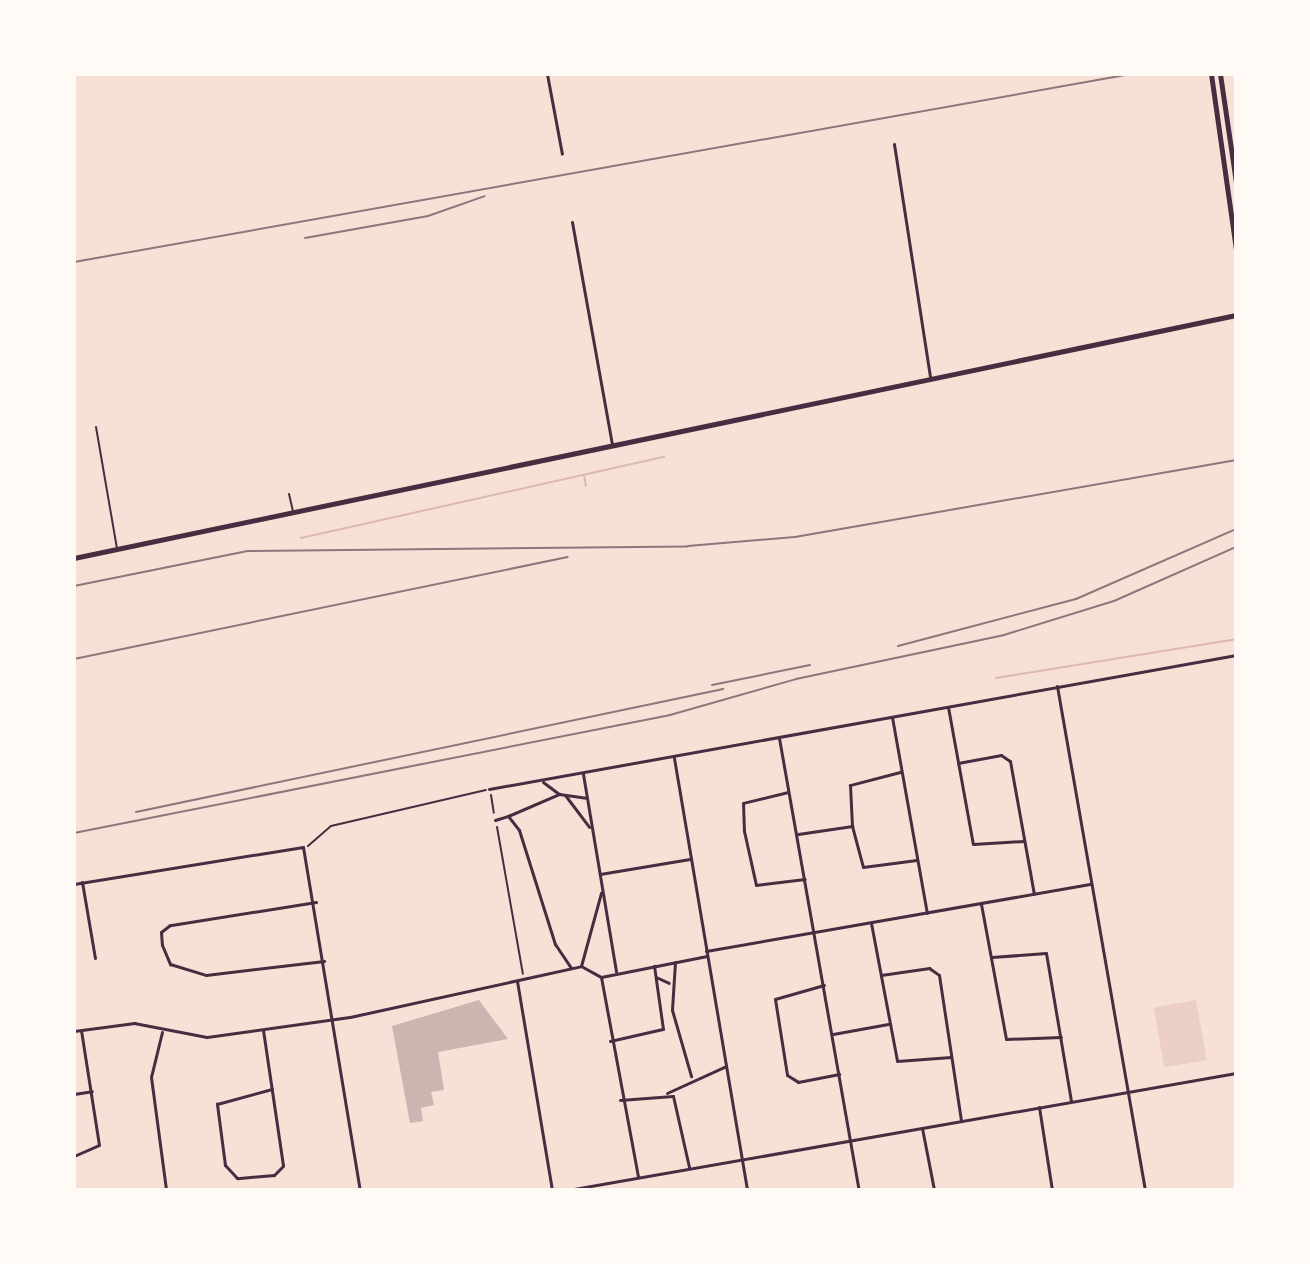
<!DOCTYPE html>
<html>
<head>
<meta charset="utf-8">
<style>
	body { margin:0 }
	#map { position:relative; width:1310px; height:1264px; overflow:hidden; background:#f7e1d7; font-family:Georgia,serif }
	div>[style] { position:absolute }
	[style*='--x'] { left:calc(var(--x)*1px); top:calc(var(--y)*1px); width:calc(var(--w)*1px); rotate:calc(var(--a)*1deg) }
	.green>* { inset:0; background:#ebcfc5; transform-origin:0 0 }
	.stream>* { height:2px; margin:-1px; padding:0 1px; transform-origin:1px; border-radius:1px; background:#dcb8b0 }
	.building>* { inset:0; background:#ccb4b1 }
	.path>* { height:2px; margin:-1px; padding:0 1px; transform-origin:1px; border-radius:1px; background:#4a2c40 }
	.service>* { height:2px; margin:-1px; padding:0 1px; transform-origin:1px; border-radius:1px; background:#4a2c40 }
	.minor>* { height:3px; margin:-1.5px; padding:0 1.5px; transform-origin:1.5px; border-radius:1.5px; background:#4a2c40 }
	.secondary>* { height:5px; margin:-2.5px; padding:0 2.5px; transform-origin:2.5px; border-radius:2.5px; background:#4a2c40 }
	.primary>* { height:5px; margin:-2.5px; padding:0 2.5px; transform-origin:2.5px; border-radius:2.5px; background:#4a2c40 }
	.rail>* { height:2px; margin:-1px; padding:0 1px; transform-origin:1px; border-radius:1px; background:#8f747c }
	span { translate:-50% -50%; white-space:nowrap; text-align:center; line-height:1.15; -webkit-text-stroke:8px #fffaf5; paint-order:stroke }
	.frame { position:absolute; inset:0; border:76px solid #fffaf5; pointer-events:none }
</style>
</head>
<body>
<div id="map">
	<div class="green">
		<i style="left:1196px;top:1000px;width:61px;height:43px;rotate:80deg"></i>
	</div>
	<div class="stream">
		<i style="--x:584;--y:475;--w:11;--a:80"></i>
		<i style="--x:301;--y:538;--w:372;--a:-12.6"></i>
		<i style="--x:996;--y:678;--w:243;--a:-9.2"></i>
	</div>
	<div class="building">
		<i style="clip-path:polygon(479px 1000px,508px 1039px,438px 1052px,444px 1090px,431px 1092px,434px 1105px,421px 1108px,423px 1121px,410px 1123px,392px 1026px)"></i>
	</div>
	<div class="path">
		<i style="--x:491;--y:795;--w:18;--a:81"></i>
		<i style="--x:497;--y:827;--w:149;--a:80"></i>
		<i style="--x:308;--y:846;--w:30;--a:-41"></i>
		<i style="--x:331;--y:826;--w:159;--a:-13.1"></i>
	</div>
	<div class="service">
		<i style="--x:96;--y:427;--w:123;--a:80.2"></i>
		<i style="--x:289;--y:494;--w:18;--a:77"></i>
	</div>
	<div class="minor">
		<i style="--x:547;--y:74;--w:81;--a:79.4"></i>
		<i style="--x:894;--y:144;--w:235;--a:81.2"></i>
		<i style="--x:572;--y:222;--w:227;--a:79.8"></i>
		<i style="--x:1057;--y:686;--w:512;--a:80.1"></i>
		<i style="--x:948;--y:707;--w:139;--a:79.7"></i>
		<i style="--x:973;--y:844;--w:51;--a:-3.4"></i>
		<i style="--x:892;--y:717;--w:199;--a:79.9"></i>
		<i style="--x:779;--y:738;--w:459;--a:80"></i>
		<i style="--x:674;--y:758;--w:438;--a:80.4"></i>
		<i style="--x:958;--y:763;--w:44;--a:-10.5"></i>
		<i style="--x:1001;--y:755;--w:11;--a:34"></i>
		<i style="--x:1010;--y:761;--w:135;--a:79.8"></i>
		<i style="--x:900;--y:772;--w:52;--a:165.4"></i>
		<i style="--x:850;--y:785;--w:41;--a:87.2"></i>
		<i style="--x:852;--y:826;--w:42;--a:75"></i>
		<i style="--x:863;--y:867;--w:54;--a:-7.4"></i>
		<i style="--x:583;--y:774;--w:200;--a:80.5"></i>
		<i style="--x:543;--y:782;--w:20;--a:37"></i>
		<i style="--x:559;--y:794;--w:27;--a:8"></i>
		<i style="--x:489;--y:789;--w:759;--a:-10.17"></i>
		<i style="--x:788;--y:792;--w:46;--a:166.3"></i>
		<i style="--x:743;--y:803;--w:28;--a:88"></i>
		<i style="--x:744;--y:831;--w:55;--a:77.5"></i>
		<i style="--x:756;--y:885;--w:49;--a:-7"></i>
		<i style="--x:565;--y:795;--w:40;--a:53"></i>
		<i style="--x:508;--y:816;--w:56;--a:-23.3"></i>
		<i style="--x:495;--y:820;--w:14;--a:-17"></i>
		<i style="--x:508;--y:816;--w:18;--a:52"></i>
		<i style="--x:519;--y:830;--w:120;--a:72.5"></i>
		<i style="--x:555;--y:944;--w:29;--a:56"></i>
		<i style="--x:798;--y:834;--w:55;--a:-8.4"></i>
		<i style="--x:600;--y:874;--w:91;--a:-9.5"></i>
		<i style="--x:82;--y:882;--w:77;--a:80.3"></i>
		<i style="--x:74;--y:884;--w:232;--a:-9.2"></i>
		<i style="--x:303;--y:847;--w:348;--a:80.6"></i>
		<i style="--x:316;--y:902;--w:148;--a:171"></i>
		<i style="--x:170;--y:925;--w:11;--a:142"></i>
		<i style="--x:161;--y:932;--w:13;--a:86"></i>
		<i style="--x:162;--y:945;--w:21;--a:67"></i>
		<i style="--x:170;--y:964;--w:38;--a:17"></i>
		<i style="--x:206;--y:975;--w:119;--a:-6.8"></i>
		<i style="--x:981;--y:904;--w:137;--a:79.5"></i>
		<i style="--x:1006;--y:1039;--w:55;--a:-2.1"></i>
		<i style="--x:871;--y:923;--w:140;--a:79.3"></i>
		<i style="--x:897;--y:1061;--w:54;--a:-4.2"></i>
		<i style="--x:706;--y:951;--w:391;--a:-9.9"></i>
		<i style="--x:992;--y:957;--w:54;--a:-4.2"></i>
		<i style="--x:1046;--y:953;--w:150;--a:80.4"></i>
		<i style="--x:675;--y:962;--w:48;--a:93.6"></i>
		<i style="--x:672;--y:1010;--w:69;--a:73.9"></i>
		<i style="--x:581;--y:966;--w:76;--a:-74.7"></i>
		<i style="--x:881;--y:975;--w:49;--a:-8.3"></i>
		<i style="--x:929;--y:968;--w:12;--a:35"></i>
		<i style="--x:939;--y:975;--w:147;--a:81.4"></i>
		<i style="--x:601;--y:977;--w:203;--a:79.5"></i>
		<i style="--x:601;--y:977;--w:108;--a:-11.2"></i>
		<i style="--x:656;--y:977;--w:14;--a:25"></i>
		<i style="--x:517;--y:981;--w:212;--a:80.5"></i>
		<i style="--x:824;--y:985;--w:51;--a:164.1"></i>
		<i style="--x:775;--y:999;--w:77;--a:81"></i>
		<i style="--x:787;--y:1075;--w:13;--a:32"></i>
		<i style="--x:798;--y:1082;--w:42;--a:-11"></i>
		<i style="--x:263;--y:1030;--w:137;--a:81.6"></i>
		<i style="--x:283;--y:1166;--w:13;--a:135"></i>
		<i style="--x:274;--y:1175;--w:37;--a:175"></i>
		<i style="--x:237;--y:1178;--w:18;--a:-133"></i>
		<i style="--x:225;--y:1165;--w:62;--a:-97.5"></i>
		<i style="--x:217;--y:1104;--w:57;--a:-15.3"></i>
		<i style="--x:74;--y:1031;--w:61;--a:-7.6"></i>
		<i style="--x:134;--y:1023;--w:74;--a:10.9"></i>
		<i style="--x:207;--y:1037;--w:144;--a:-8"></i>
		<i style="--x:350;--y:1017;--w:237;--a:-12.4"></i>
		<i style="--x:581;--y:966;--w:23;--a:29"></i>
		<i style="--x:162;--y:1032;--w:46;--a:103.7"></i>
		<i style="--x:151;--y:1077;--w:114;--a:82.4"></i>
		<i style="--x:833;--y:1034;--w:56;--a:-10.3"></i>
		<i style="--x:610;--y:1041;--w:54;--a:-12.8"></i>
		<i style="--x:663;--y:1029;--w:64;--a:-98.1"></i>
		<i style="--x:667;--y:1093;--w:63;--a:-24.5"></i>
		<i style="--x:74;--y:1094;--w:18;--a:-9"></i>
		<i style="--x:620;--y:1100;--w:53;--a:-4.3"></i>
		<i style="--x:673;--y:1096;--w:73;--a:77.3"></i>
		<i style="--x:1039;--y:1107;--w:84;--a:81.1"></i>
		<i style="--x:922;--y:1128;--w:63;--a:79"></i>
		<i style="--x:74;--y:1156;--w:27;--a:-24"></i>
		<i style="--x:99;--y:1145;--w:116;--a:-98.9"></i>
		<i style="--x:568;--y:1190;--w:678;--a:-9.93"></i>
	</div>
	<div class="secondary">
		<i style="--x:1211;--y:74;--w:177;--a:81.9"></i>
		<i style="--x:1220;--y:74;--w:110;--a:81.6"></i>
	</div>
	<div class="primary">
		<i style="--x:74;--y:558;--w:1187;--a:-11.81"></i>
	</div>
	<div class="rail">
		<i style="--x:305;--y:238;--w:125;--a:-10.1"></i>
		<i style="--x:428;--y:216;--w:60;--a:-19.3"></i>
		<i style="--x:74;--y:262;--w:1075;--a:-10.08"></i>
		<i style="--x:74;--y:586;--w:177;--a:-11.4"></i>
		<i style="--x:247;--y:551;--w:441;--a:-0.6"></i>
		<i style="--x:688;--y:546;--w:107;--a:-4.8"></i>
		<i style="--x:795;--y:537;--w:448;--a:-9.9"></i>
		<i style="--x:898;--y:646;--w:184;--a:-14.8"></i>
		<i style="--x:1076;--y:599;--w:175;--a:-23.6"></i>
		<i style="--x:74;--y:659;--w:504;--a:-11.67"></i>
		<i style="--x:712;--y:685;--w:100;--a:-11.5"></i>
		<i style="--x:136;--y:812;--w:600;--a:-11.83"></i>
		<i style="--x:74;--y:833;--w:608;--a:-11.2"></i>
		<i style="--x:670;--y:715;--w:131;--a:-15.9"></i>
		<i style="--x:796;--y:679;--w:213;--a:-11.9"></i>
		<i style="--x:1004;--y:635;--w:115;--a:-17.2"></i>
		<i style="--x:1114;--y:601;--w:133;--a:-23.9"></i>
	</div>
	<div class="frame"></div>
</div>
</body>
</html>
